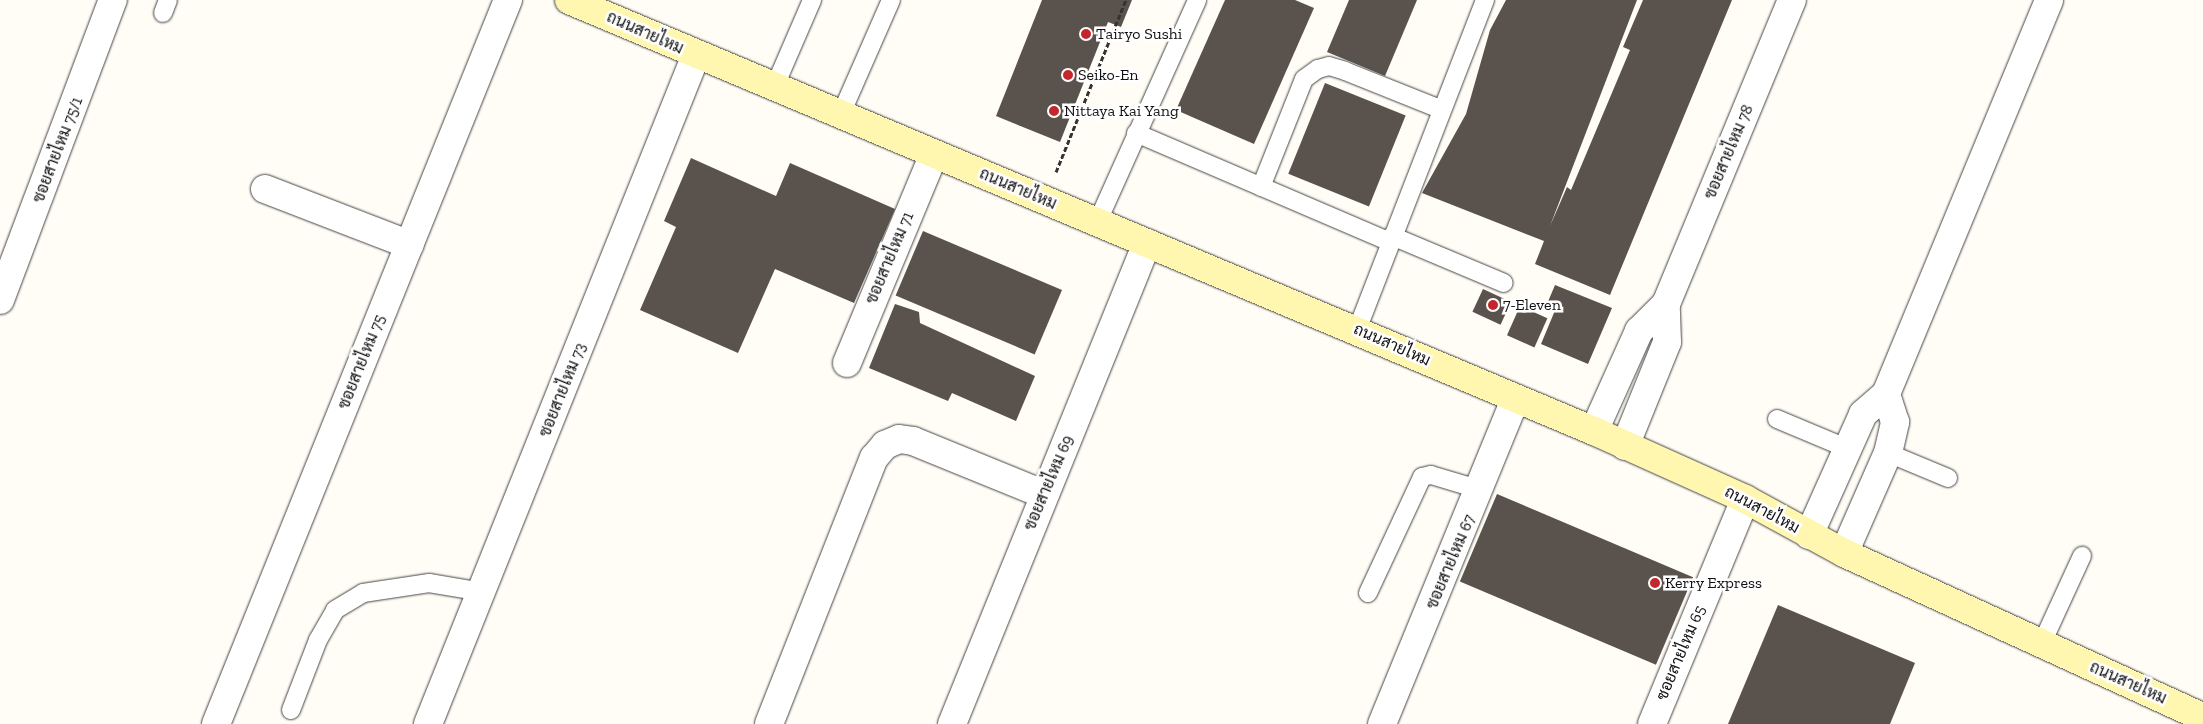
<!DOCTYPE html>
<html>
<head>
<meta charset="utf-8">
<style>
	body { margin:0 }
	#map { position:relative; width:2203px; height:724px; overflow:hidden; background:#fffdf5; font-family:"Zilla Slab",Sarabun,serif }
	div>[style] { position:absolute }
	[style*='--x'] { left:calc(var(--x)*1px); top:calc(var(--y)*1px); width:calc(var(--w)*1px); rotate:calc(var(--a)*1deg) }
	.building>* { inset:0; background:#5a524d; transform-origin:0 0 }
	.path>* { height:3px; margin-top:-1.5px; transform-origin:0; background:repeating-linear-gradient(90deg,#333 0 5px,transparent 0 7.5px) }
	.roads { filter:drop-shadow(0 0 1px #444) drop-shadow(0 0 1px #444) }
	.service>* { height:18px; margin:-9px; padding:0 9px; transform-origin:9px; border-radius:9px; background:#fff }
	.minor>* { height:28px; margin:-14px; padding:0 14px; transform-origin:14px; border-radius:14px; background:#fff }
	.secondary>* { height:28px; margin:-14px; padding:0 14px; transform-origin:14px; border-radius:14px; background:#fff6b0 }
	.dots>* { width:14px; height:14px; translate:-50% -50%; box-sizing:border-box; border:2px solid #fff; border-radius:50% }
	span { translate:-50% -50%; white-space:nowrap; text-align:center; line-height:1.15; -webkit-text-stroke:5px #fff; paint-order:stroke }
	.street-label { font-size:16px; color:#111 }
	.poi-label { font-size:16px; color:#111 }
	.left { translate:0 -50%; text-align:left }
</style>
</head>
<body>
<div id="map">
	<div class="building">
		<i style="clip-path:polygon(1042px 0,1132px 0,1121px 27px,1108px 22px,1060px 142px,996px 116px)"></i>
		<i style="clip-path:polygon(1225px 0,1295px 0,1314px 8px,1254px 144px,1176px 110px)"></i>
		<i style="clip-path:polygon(1349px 0,1417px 0,1385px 76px,1327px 52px)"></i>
		<i style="clip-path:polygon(1506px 0,1637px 0,1550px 226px,1567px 187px,1571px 190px,1630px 50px,1623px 47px,1643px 0,1732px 0,1610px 295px,1535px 264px,1544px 241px,1422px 193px,1466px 114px,1490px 30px)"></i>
		<i style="left:1325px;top:83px;width:87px;height:98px;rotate:22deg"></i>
		<i style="clip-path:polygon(691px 158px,776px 196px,790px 163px,895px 209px,854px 303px,775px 269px,738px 353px,640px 310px,676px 227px,664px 221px)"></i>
		<i style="left:923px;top:231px;width:151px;height:70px;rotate:23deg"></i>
		<i style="clip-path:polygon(1555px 285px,1612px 308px,1588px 364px,1541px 344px,1556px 308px,1547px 304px)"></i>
		<i style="left:1483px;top:289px;width:31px;height:25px;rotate:25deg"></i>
		<i style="clip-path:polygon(895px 304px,919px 312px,920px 323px,1035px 376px,1016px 421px,952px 393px,948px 401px,869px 368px)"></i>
		<i style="left:1520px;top:306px;width:30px;height:32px;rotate:24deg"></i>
		<i style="left:1497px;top:494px;width:213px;height:95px;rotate:23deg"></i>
		<i style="clip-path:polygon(1778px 605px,1915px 663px,1890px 724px,1728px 724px)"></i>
	</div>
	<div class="path">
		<i style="--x:1056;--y:172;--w:186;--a:-67.9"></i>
	</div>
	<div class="roads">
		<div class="service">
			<i style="--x:163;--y:13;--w:14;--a:-69"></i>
			<i style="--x:774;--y:88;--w:96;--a:-66.6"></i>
			<i style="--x:841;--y:114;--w:124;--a:-66.3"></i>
			<i style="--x:1136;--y:133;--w:276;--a:23.2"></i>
			<i style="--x:1261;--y:187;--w:116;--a:-68.3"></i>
			<i style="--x:1304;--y:79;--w:17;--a:-36"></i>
			<i style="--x:1318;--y:69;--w:11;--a:-15"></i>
			<i style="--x:1329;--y:66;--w:17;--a:17"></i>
			<i style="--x:1345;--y:71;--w:102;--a:21.8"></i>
			<i style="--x:1097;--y:223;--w:244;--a:-65.8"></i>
			<i style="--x:1392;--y:236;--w:121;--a:22.8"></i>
			<i style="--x:1357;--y:330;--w:354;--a:-68.8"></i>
			<i style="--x:1777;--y:419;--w:75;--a:22.8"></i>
			<i style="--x:1888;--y:453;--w:65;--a:22.6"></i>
			<i style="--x:1368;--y:593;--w:128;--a:-65"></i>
			<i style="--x:1422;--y:477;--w:9;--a:-13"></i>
			<i style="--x:1431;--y:475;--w:52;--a:16.7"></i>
			<i style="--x:2042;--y:643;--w:96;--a:-65.3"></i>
			<i style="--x:291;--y:710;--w:75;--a:-68.9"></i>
			<i style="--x:318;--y:640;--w:34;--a:-60"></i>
			<i style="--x:335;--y:610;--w:33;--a:-31"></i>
			<i style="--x:363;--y:593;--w:67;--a:-8.6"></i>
			<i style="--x:429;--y:583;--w:55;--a:9.5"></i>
		</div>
		<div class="minor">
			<i style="--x:265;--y:189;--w:155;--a:21.1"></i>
			<i style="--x:0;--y:300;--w:321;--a:-69.4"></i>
			<i style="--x:847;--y:363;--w:226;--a:-67.4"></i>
			<i style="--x:1594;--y:431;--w:110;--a:-65.8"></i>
			<i style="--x:1639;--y:331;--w:38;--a:-45"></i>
			<i style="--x:1666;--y:304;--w:329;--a:-67.5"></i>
			<i style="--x:1625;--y:446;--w:112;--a:-68"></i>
			<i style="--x:1667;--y:342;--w:38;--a:-92"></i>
			<i style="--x:1809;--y:535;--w:133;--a:-65.9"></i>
			<i style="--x:1863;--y:414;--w:30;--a:-41"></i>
			<i style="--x:1886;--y:394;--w:426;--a:-67.5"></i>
			<i style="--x:1844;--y:553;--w:109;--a:-66.3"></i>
			<i style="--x:1888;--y:453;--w:32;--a:-77"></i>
			<i style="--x:1895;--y:422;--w:29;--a:-108"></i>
			<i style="--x:216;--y:724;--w:781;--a:-68.04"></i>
			<i style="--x:428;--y:724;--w:721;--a:-68.17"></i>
			<i style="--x:769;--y:724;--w:286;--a:-68.5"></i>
			<i style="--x:874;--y:458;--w:17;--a:-50"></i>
			<i style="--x:885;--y:445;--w:15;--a:-23"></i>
			<i style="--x:899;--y:439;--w:14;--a:8"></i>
			<i style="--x:913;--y:441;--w:140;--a:22.2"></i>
			<i style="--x:952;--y:724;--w:519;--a:-67.93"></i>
			<i style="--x:1382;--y:724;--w:351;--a:-67.7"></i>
			<i style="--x:1652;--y:724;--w:243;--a:-67.5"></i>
		</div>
		<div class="secondary">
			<i style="--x:569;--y:0;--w:1112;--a:22.81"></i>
			<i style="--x:1594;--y:431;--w:166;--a:24.2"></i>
			<i style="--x:1745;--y:499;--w:113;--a:28.6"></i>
			<i style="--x:1844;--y:553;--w:395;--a:24.6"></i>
		</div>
	</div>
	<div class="dots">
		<i style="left:1086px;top:34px;background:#c4262e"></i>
		<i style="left:1068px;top:75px;background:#c4262e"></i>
		<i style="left:1054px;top:111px;background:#c4262e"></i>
		<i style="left:1493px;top:305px;background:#c4262e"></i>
		<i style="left:1655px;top:583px;background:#c4262e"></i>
	</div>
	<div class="street-label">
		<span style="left:645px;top:33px;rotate:24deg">ถนนสายไหม</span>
		<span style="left:58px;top:150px;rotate:-69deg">ซอยสายไหม 75/1</span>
		<span style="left:1729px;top:152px;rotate:-67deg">ซอยสายไหม 78</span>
		<span style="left:1018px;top:189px;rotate:23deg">ถนนสายไหม</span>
		<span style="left:890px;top:258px;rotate:-67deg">ซอยสายไหม 71</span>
		<span style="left:1392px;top:345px;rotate:24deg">ถนนสายไหม</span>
		<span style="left:362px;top:362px;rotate:-68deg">ซอยสายไหม 75</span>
		<span style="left:563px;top:390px;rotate:-68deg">ซอยสายไหม 73</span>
		<span style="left:1049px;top:483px;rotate:-67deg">ซอยสายไหม 69</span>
		<span style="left:1762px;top:510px;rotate:28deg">ถนนสายไหม</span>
		<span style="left:1451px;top:562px;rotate:-67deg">ซอยสายไหม 67</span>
		<span style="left:1681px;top:653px;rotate:-67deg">ซอยสายไหม 65</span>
		<span style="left:2128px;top:683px;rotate:24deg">ถนนสายไหม</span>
	</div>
	<div class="poi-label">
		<span class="left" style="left:1096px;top:34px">Tairyo Sushi</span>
		<span class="left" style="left:1078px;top:75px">Seiko-En</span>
		<span class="left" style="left:1064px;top:111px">Nittaya Kai Yang</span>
		<span class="left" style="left:1503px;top:305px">7-Eleven</span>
		<span class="left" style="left:1665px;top:583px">Kerry Express</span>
	</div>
</div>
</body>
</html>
